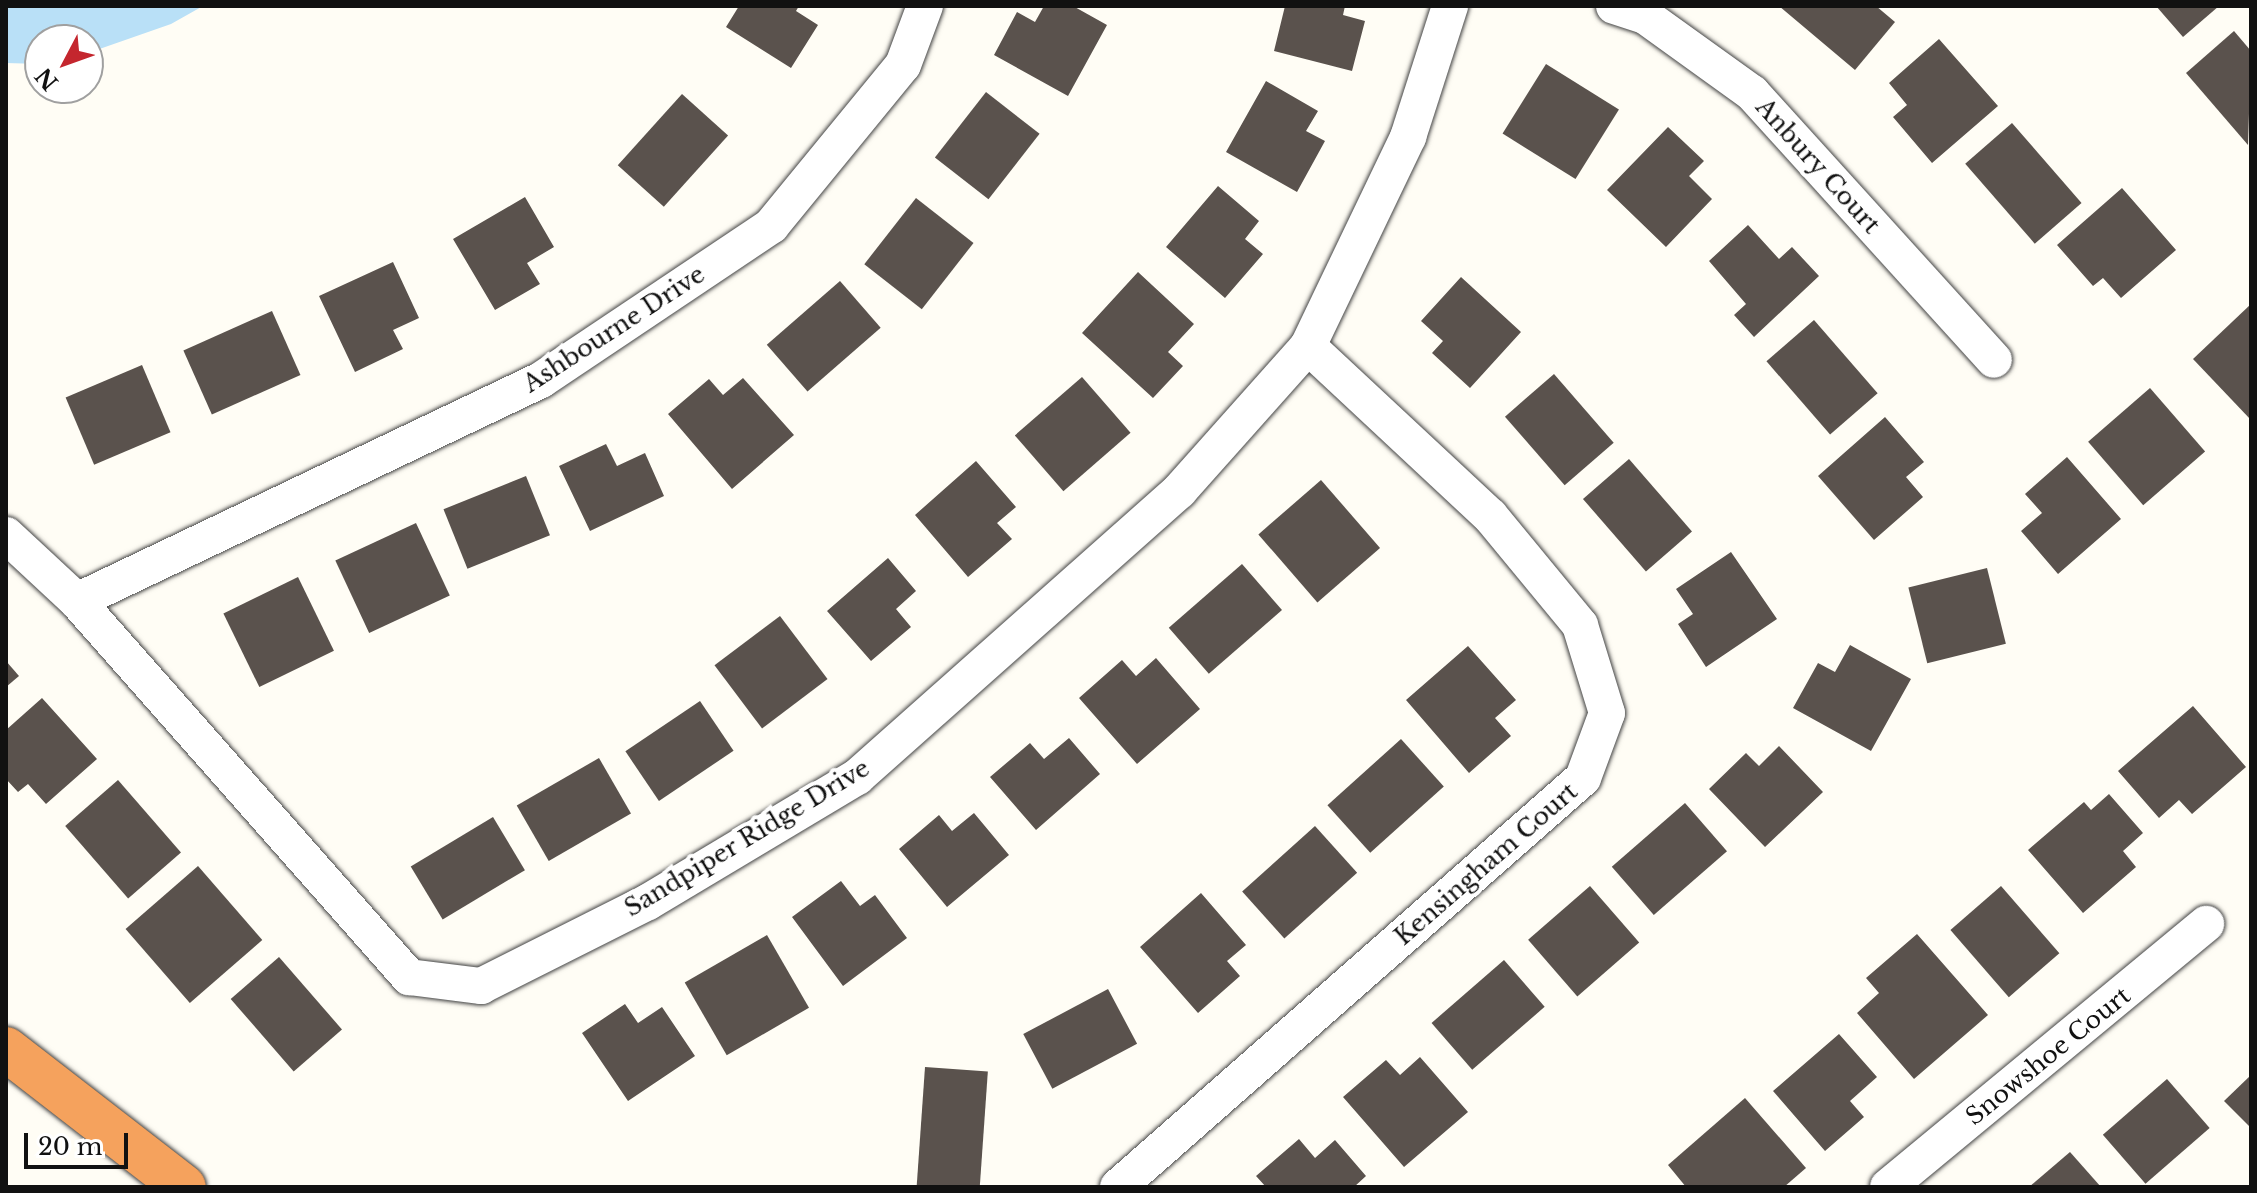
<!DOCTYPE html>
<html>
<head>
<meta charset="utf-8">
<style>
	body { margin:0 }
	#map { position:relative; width:2257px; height:1193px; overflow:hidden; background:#fffdf5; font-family:"Libre Baskerville",serif }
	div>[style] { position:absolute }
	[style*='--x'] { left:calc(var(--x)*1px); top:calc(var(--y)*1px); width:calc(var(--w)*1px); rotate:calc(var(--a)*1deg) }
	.water>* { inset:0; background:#b9e0f7 }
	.building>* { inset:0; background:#5a524d; transform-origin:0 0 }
	.roads { filter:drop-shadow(0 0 2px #444) drop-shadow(0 0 2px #444) }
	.street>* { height:36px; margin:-18px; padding:0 18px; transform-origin:18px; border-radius:18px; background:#fff }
	.highway>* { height:44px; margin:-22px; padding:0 22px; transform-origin:22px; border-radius:22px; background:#f5a25d }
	span { translate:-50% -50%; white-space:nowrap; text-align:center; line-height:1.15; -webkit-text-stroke:8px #fff; paint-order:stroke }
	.street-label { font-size:24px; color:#111 }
	.frame { position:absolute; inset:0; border:8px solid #111; pointer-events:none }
	.north { position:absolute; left:24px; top:24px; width:80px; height:80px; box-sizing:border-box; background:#fff; border:2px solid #a0a0a0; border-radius:50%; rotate:229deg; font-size:22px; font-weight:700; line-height:32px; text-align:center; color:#111 }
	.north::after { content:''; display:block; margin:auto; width:28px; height:36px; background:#c4262e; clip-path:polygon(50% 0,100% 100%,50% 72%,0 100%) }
	.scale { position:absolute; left:24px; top:1133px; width:104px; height:36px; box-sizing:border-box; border:4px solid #111; border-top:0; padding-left:10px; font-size:24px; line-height:28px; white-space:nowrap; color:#111; -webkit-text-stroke:6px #fff; paint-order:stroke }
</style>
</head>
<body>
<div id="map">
	<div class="water">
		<i style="clip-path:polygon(6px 6px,203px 6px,171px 24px,88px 53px,88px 40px,40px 40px,40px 64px,6px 63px)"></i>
	</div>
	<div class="building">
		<i style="clip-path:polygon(739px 6px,799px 6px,796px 11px,818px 25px,791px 68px,726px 27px)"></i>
		<i style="clip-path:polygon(1044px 6px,1073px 6px,1107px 25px,1068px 96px,994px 55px,1017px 12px,1035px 22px)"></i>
		<i style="clip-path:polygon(1285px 6px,1345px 6px,1343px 15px,1365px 21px,1352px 71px,1274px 51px)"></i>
		<i style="clip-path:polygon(1779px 6px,1876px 6px,1895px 22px,1855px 70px)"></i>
		<i style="clip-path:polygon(2156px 6px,2219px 6px,2183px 37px)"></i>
		<i style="clip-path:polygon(2234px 31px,2251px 51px,2248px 145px,2186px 73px)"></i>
		<i style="clip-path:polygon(1939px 39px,1998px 106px,1932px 163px,1893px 117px,1907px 105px,1889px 83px)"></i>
		<i style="left:1546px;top:64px;width:86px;height:82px;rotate:32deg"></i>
		<i style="clip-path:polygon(1266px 81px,1318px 111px,1306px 131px,1325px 141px,1297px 192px,1226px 152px)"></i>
		<i style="left:986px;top:92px;width:68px;height:83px;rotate:38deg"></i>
		<i style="left:682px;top:94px;width:62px;height:96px;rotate:42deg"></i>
		<i style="left:2012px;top:123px;width:106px;height:62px;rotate:49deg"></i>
		<i style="clip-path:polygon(1668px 127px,1704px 161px,1689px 176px,1712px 199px,1666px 247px,1607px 190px)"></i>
		<i style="clip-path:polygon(1218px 186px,1259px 221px,1245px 239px,1263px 254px,1225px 298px,1166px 247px)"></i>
		<i style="clip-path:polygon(2122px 188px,2176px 250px,2121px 298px,2103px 278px,2093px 286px,2057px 245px)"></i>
		<i style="clip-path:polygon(525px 197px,554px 247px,527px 263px,540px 284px,495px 310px,453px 239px)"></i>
		<i style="left:916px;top:198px;width:73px;height:84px;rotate:38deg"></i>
		<i style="clip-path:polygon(1748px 225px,1779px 259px,1792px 247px,1819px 276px,1754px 337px,1734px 315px,1746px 304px,1709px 261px)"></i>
		<i style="clip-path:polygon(393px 262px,419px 318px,393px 330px,403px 349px,355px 372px,319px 296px)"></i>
		<i style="clip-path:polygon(1138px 272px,1194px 324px,1168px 352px,1183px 366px,1153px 398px,1082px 333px)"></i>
		<i style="clip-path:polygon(1461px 277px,1521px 332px,1470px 388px,1432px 353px,1443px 341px,1421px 321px)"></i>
		<i style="left:840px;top:281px;width:62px;height:97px;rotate:49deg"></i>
		<i style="clip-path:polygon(2251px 304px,2251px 420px,2193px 359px)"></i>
		<i style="left:272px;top:311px;width:70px;height:97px;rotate:66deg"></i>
		<i style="left:1814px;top:320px;width:97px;height:63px;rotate:49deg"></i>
		<i style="left:142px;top:365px;width:73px;height:83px;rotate:67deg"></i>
		<i style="left:1554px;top:374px;width:91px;height:65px;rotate:49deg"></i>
		<i style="left:1082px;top:377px;width:74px;height:89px;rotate:49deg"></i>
		<i style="clip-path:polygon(743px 378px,794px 435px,732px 489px,668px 414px,709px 379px,723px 395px)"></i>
		<i style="left:2150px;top:388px;width:84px;height:82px;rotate:49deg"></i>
		<i style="clip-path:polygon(1885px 417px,1924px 462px,1906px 477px,1923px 497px,1874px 540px,1818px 476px)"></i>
		<i style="clip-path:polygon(606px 444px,617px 466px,645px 453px,664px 496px,590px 531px,559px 466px)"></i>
		<i style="clip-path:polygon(2067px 457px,2121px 519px,2058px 574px,2021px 531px,2042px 513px,2025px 494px)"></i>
		<i style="left:1629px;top:459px;width:96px;height:61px;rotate:49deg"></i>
		<i style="clip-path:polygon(976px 461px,1016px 507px,997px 523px,1012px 539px,968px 577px,915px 515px)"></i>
		<i style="left:526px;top:476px;width:64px;height:89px;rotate:68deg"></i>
		<i style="left:1321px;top:480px;width:90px;height:83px;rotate:49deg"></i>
		<i style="left:416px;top:523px;width:80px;height:89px;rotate:65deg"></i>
		<i style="clip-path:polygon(1731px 552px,1777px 619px,1706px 667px,1678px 624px,1693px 614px,1676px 589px)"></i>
		<i style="clip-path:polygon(888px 558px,916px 591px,896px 609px,911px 627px,871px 661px,827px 611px)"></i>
		<i style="left:1242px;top:564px;width:61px;height:97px;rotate:49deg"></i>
		<i style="left:1987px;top:568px;width:78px;height:81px;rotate:76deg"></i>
		<i style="left:298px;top:577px;width:82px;height:83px;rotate:64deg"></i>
		<i style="left:780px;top:616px;width:79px;height:82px;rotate:53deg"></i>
		<i style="clip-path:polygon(1850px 645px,1911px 679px,1871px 751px,1793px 708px,1818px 663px,1835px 672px)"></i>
		<i style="clip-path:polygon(1468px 646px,1516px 700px,1495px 718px,1511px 736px,1469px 773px,1406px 700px)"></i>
		<i style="clip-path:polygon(1156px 658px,1200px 709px,1137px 764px,1079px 698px,1122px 660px,1136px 676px)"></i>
		<i style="clip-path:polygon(6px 661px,19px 676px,6px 687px)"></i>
		<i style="clip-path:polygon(42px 698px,97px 759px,46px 804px,28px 784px,18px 792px,6px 779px,6px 730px)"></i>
		<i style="left:700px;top:701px;width:60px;height:90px;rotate:56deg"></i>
		<i style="clip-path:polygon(2193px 706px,2246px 767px,2192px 814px,2179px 800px,2159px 818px,2118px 771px)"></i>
		<i style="clip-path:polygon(1069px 738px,1100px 774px,1036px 830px,990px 777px,1030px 743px,1044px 759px)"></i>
		<i style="left:1401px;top:739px;width:64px;height:99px;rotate:48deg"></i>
		<i style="clip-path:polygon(1779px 746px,1823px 792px,1765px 847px,1709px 789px,1746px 753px,1759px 766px)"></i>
		<i style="left:599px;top:758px;width:64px;height:95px;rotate:60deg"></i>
		<i style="left:118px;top:780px;width:96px;height:70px;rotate:49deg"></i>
		<i style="clip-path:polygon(2109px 794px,2143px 833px,2123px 851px,2136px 867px,2083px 913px,2028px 850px,2084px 802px,2091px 810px)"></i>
		<i style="left:1685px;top:803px;width:64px;height:97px;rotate:49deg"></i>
		<i style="clip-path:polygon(974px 813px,1009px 855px,947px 907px,899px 849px,939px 815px,952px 831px)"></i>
		<i style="left:493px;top:817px;width:62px;height:96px;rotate:59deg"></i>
		<i style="left:1315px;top:826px;width:63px;height:98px;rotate:48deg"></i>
		<i style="left:198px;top:866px;width:98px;height:96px;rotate:49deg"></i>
		<i style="clip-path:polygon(841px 881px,860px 906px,875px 895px,907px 938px,843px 986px,792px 917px)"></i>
		<i style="left:1590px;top:886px;width:75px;height:82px;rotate:49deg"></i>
		<i style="left:2001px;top:886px;width:89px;height:67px;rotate:49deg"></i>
		<i style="clip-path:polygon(1201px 893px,1246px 945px,1227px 961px,1240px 976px,1198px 1013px,1140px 947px)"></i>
		<i style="clip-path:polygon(1917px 934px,1988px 1015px,1914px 1079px,1857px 1013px,1879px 993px,1866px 978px)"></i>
		<i style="left:767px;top:935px;width:84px;height:95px;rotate:60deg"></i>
		<i style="left:279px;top:957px;width:96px;height:64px;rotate:49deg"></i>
		<i style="left:1504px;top:960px;width:62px;height:96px;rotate:49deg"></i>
		<i style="left:1108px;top:989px;width:62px;height:96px;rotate:62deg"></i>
		<i style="clip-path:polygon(625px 1004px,638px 1023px,662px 1007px,695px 1056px,628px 1101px,582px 1033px)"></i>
		<i style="clip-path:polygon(1839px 1034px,1877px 1077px,1850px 1101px,1864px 1117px,1825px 1151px,1773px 1091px)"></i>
		<i style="clip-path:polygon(1420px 1057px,1468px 1112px,1404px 1167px,1343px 1097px,1386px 1060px,1400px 1075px)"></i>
		<i style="left:925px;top:1067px;width:63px;height:120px;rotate:4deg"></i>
		<i style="clip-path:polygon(2251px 1075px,2251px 1128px,2224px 1101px)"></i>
		<i style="left:2167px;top:1079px;width:65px;height:85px;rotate:49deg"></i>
		<i style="clip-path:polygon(1745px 1098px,1806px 1168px,1784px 1187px,1686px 1187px,1668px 1165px)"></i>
		<i style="clip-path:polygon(1299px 1139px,1315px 1158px,1335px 1140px,1366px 1176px,1354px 1187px,1266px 1187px,1256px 1176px)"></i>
		<i style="clip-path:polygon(2070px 1152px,2101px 1187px,2029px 1187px)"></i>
	</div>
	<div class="roads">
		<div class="street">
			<i style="--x:1614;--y:6;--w:33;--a:18"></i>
			<i style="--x:1645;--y:16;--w:132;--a:35.7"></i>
			<i style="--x:1752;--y:93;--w:360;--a:47.8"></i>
			<i style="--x:6;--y:535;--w:97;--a:42.9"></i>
			<i style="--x:77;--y:601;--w:502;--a:48.56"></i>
			<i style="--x:409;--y:977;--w:73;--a:7.1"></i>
			<i style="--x:481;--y:986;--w:187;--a:-26.7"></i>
			<i style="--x:648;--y:902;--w:244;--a:-30.9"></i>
			<i style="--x:857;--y:777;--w:431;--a:-41.6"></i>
			<i style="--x:1179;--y:491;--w:194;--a:-48.3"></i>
			<i style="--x:1308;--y:346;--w:232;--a:-64.4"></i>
			<i style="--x:1408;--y:137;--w:138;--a:-72.2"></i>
			<i style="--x:77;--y:601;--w:514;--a:-25.47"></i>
			<i style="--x:541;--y:380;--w:277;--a:-33.8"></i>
			<i style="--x:771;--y:226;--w:208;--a:-50.7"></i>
			<i style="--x:903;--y:65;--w:63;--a:-69.6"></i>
			<i style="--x:1118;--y:1187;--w:619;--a:-41.33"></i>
			<i style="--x:1583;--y:778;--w:69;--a:-69.7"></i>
			<i style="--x:1607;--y:713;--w:92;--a:-107.1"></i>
			<i style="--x:1580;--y:625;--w:141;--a:-129.5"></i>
			<i style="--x:1490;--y:516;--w:249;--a:-137"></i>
			<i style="--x:1888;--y:1187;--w:413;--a:-39.6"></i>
		</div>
		<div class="highway">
			<i style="--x:6;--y:1049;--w:225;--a:37.8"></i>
		</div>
	</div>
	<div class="street-label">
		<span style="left:1818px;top:166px;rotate:48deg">Anbury Court</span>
		<span style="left:614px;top:329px;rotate:-33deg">Ashbourne Drive</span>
		<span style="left:747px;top:838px;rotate:-31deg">Sandpiper Ridge Drive</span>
		<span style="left:1486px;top:864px;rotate:-41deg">Kensingham Court</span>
		<span style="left:2048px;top:1056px;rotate:-39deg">Snowshoe Court</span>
	</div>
	<div class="frame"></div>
	<div class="north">N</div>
	<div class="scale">20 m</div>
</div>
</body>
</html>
